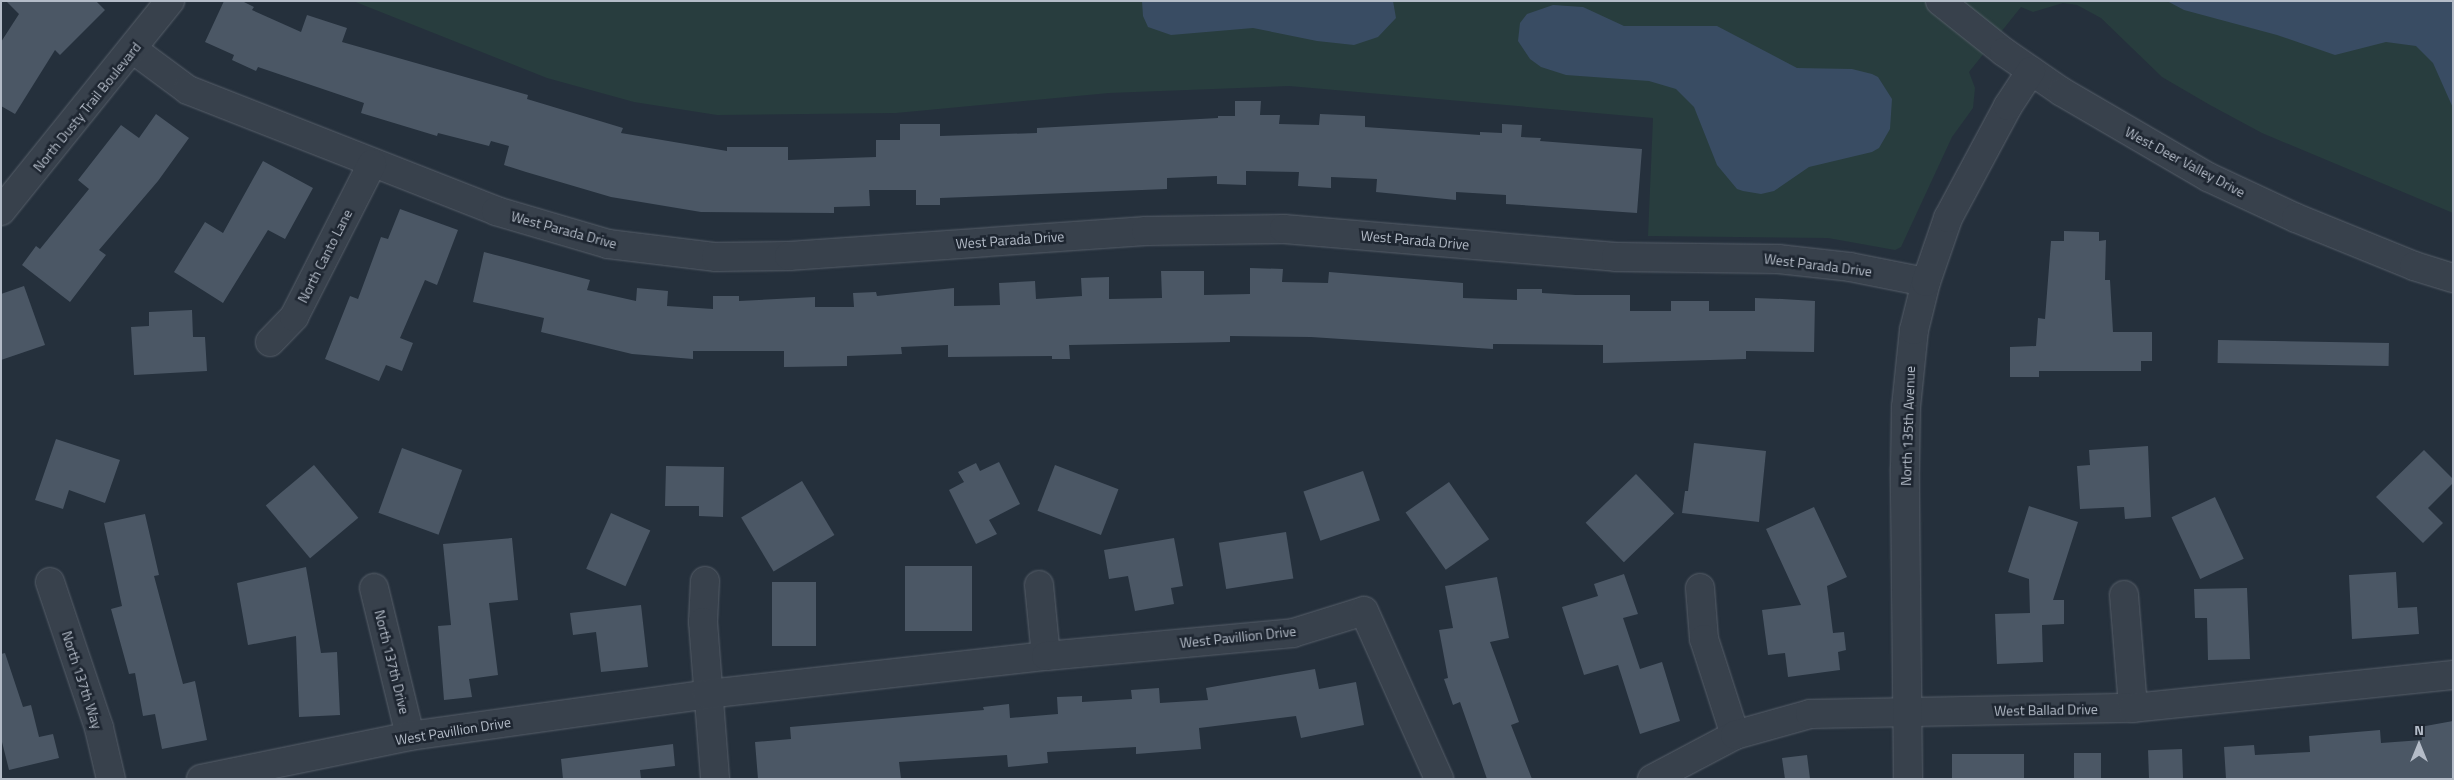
<!DOCTYPE html>
<html>
<head>
<meta charset="utf-8">
<style>
	body { margin:0 }
	#map { position:relative; width:2454px; height:780px; overflow:hidden; background:#25303c; font-family:"Titillium Web",sans-serif }
	div>[style] { position:absolute }
	[style*='--x'] { left:calc(var(--x)*1px); top:calc(var(--y)*1px); width:calc(var(--w)*1px); rotate:calc(var(--a)*1deg) }
	.green>* { inset:0; background:#283d3e }
	.water>* { inset:0; background:#394c63 }
	.building>* { inset:0; background:#4b5765; transform-origin:0 0 }
	.roads { filter:drop-shadow(0 0 1px #575f6a) drop-shadow(0 0 1px #575f6a) }
	.minor>* { height:28px; margin:-14px; padding:0 14px; transform-origin:14px; border-radius:14px; background:#38414c }
	span { translate:-50% -50%; white-space:nowrap; text-align:center; line-height:1.15; -webkit-text-stroke:5px #1e2631; paint-order:stroke }
	.street-label { font-size:14px; color:#b4bcc8 }
	.frame { position:absolute; inset:0; border:2px solid #b4bcc8; pointer-events:none }
	.north { position:absolute; left:2394px; top:720px; width:50px; height:50px; -webkit-text-stroke:4px #1e2631; paint-order:stroke; rotate:0deg; font-size:14px; font-weight:700; line-height:20px; text-align:center; color:#b4bcc8 }
	.north::after { content:''; display:block; margin:auto; width:18px; height:22px; background:#b4bcc8; clip-path:polygon(50% 0,100% 100%,50% 72%,0 100%) }
</style>
</head>
<body>
<div id="map">
	<div class="green">
		<i style="clip-path:polygon(353px 1px,2453px 1px,2453px 213px,2262px 133px,2210px 105px,2162px 77px,2101px 18px,2077px 5px,2063px 3px,2033px 12px,2021px 7px,1969px 72px,1975px 88px,1973px 108px,1952px 137px,1901px 247px,1895px 250px,1828px 238px,1648px 236px,1653px 118px,1289px 86px,1109px 93px,896px 113px,717px 115px,634px 102px,547px 78px)"></i>
	</div>
	<div class="water">
		<i style="clip-path:polygon(1142px 1px,1393px 1px,1396px 18px,1378px 37px,1354px 45px,1317px 41px,1253px 28px,1171px 35px,1148px 27px,1143px 16px)"></i>
		<i style="clip-path:polygon(2167px 1px,2453px 1px,2453px 108px,2433px 63px,2416px 46px,2386px 42px,2335px 55px,2277px 35px,2184px 10px)"></i>
		<i style="clip-path:polygon(1553px 5px,1583px 7px,1624px 26px,1717px 26px,1797px 68px,1852px 69px,1872px 74px,1878px 77px,1892px 99px,1890px 129px,1879px 148px,1872px 152px,1809px 167px,1774px 191px,1761px 194px,1743px 191px,1737px 189px,1717px 165px,1694px 107px,1676px 89px,1649px 81px,1566px 75px,1541px 67px,1530px 59px,1518px 41px,1520px 23px,1527px 14px)"></i>
	</div>
	<div class="building">
		<i style="clip-path:polygon(6px 1px,96px 1px,105px 10px,60px 55px,55px 50px,15px 114px,1px 106px,1px 42px,19px 14px)"></i>
		<i style="clip-path:polygon(224px 1px,242px 1px,254px 7px,252px 10px,301px 32px,307px 15px,347px 28px,342px 42px,528px 95px,527px 99px,623px 128px,621px 133px,727px 151px,727px 147px,788px 147px,788px 160px,876px 157px,876px 140px,900px 140px,900px 124px,940px 124px,940px 136px,1037px 133px,1037px 128px,1218px 118px,1218px 116px,1235px 116px,1235px 101px,1261px 101px,1260px 115px,1280px 115px,1279px 124px,1319px 125px,1320px 114px,1365px 116px,1365px 127px,1480px 135px,1480px 132px,1502px 133px,1502px 124px,1522px 125px,1521px 137px,1541px 138px,1540px 141px,1642px 149px,1637px 213px,1506px 204px,1506px 195px,1456px 192px,1456px 200px,1376px 192px,1377px 179px,1331px 177px,1331px 188px,1298px 186px,1299px 172px,1246px 171px,1246px 185px,1217px 184px,1217px 176px,1167px 178px,1167px 189px,940px 198px,940px 205px,916px 205px,916px 190px,869px 190px,870px 206px,834px 207px,834px 213px,701px 212px,611px 197px,526px 172px,504px 165px,509px 146px,491px 141px,489px 146px,438px 133px,437px 136px,361px 113px,364px 103px,258px 67px,256px 71px,232px 60px,234px 55px,205px 42px)"></i>
		<i style="clip-path:polygon(156px 114px,189px 138px,158px 181px,99px 250px,106px 255px,70px 302px,22px 265px,36px 246px,40px 249px,89px 189px,78px 180px,121px 125px,139px 138px)"></i>
		<i style="clip-path:polygon(263px 161px,313px 188px,285px 239px,268px 230px,223px 303px,174px 272px,205px 222px,223px 233px)"></i>
		<i style="clip-path:polygon(400px 209px,458px 230px,437px 285px,425px 280px,400px 338px,413px 343px,402px 371px,386px 365px,379px 381px,325px 359px,350px 296px,358px 299px,381px 237px,388px 239px)"></i>
		<i style="clip-path:polygon(2064px 231px,2099px 232px,2099px 241px,2106px 240px,2105px 280px,2110px 280px,2113px 332px,2152px 332px,2152px 361px,2141px 361px,2141px 371px,2039px 371px,2039px 377px,2010px 377px,2010px 347px,2036px 346px,2038px 318px,2045px 319px,2051px 241px,2064px 241px)"></i>
		<i style="clip-path:polygon(484px 252px,590px 280px,587px 290px,636px 301px,637px 288px,668px 291px,667px 306px,713px 309px,713px 296px,739px 296px,739px 301px,815px 297px,815px 307px,854px 307px,853px 293px,876px 292px,877px 296px,954px 288px,954px 306px,1000px 305px,999px 283px,1035px 281px,1036px 299px,1082px 296px,1081px 278px,1109px 277px,1109px 299px,1162px 298px,1161px 271px,1204px 271px,1204px 295px,1250px 294px,1250px 268px,1283px 269px,1282px 282px,1328px 283px,1329px 272px,1463px 283px,1463px 298px,1517px 300px,1517px 289px,1542px 289px,1542px 293px,1576px 295px,1630px 295px,1630px 311px,1671px 311px,1671px 301px,1709px 301px,1709px 311px,1755px 311px,1755px 298px,1782px 299px,1815px 301px,1814px 352px,1746px 351px,1746px 359px,1603px 363px,1603px 345px,1493px 344px,1493px 349px,1311px 337px,1230px 336px,1230px 342px,1069px 345px,1070px 359px,1052px 359px,1052px 356px,948px 357px,948px 345px,901px 347px,902px 354px,847px 356px,847px 366px,784px 367px,784px 351px,693px 351px,693px 359px,632px 354px,541px 332px,544px 318px,473px 302px)"></i>
		<i style="clip-path:polygon(24px 286px,45px 345px,1px 360px,1px 294px)"></i>
		<i style="clip-path:polygon(192px 310px,193px 337px,205px 337px,207px 371px,134px 375px,131px 327px,149px 326px,149px 312px)"></i>
		<i style="left:2218px;top:340px;width:171px;height:23px;rotate:1deg"></i>
		<i style="clip-path:polygon(56px 439px,120px 460px,105px 503px,69px 490px,63px 509px,35px 500px)"></i>
		<i style="clip-path:polygon(1694px 443px,1766px 451px,1759px 522px,1682px 513px,1685px 491px,1688px 491px)"></i>
		<i style="clip-path:polygon(2148px 446px,2151px 517px,2125px 519px,2124px 507px,2080px 509px,2077px 466px,2090px 465px,2089px 450px)"></i>
		<i style="left:402px;top:448px;width:64px;height:69px;rotate:20deg"></i>
		<i style="clip-path:polygon(2424px 450px,2453px 479px,2453px 483px,2428px 508px,2443px 523px,2423px 543px,2376px 497px)"></i>
		<i style="clip-path:polygon(999px 462px,1020px 504px,989px 520px,997px 534px,976px 544px,949px 490px,964px 482px,958px 472px,976px 463px,980px 471px)"></i>
		<i style="left:314px;top:465px;width:69px;height:63px;rotate:50deg"></i>
		<i style="left:1055px;top:465px;width:68px;height:49px;rotate:21deg"></i>
		<i style="clip-path:polygon(666px 466px,724px 467px,723px 517px,699px 516px,699px 506px,665px 506px)"></i>
		<i style="left:1363px;top:471px;width:52px;height:63px;rotate:71deg"></i>
		<i style="left:1636px;top:474px;width:55px;height:70px;rotate:46deg"></i>
		<i style="left:802px;top:481px;width:63px;height:71px;rotate:59deg"></i>
		<i style="left:1449px;top:482px;width:70px;height:53px;rotate:55deg"></i>
		<i style="left:2215px;top:497px;width:68px;height:48px;rotate:65deg"></i>
		<i style="clip-path:polygon(2029px 506px,2078px 522px,2053px 600px,2064px 600px,2064px 624px,2042px 625px,2043px 662px,1997px 664px,1995px 614px,2030px 613px,2029px 579px,2008px 572px)"></i>
		<i style="clip-path:polygon(1814px 507px,1847px 577px,1827px 586px,1833px 633px,1844px 632px,1846px 650px,1838px 652px,1840px 670px,1788px 677px,1785px 653px,1768px 655px,1762px 610px,1801px 605px,1766px 529px)"></i>
		<i style="left:611px;top:513px;width:43px;height:61px;rotate:24deg"></i>
		<i style="clip-path:polygon(145px 514px,159px 575px,154px 576px,183px 684px,195px 681px,207px 740px,162px 749px,155px 714px,143px 716px,135px 673px,129px 674px,111px 609px,122px 606px,104px 523px)"></i>
		<i style="left:1286px;top:532px;width:47px;height:68px;rotate:81deg"></i>
		<i style="clip-path:polygon(512px 538px,518px 600px,489px 603px,498px 675px,469px 679px,472px 697px,444px 700px,438px 626px,451px 625px,443px 544px)"></i>
		<i style="clip-path:polygon(1174px 538px,1183px 586px,1171px 588px,1174px 604px,1135px 611px,1128px 576px,1109px 579px,1104px 550px)"></i>
		<i style="left:905px;top:566px;width:67px;height:65px"></i>
		<i style="clip-path:polygon(306px 567px,321px 653px,337px 652px,340px 715px,299px 717px,296px 636px,248px 645px,237px 583px)"></i>
		<i style="clip-path:polygon(2396px 572px,2398px 608px,2417px 607px,2419px 634px,2352px 639px,2349px 575px)"></i>
		<i style="clip-path:polygon(1624px 574px,1638px 614px,1623px 618px,1640px 669px,1662px 662px,1680px 721px,1640px 734px,1618px 665px,1584px 675px,1562px 607px,1598px 596px,1594px 584px)"></i>
		<i style="clip-path:polygon(1497px 577px,1509px 638px,1490px 642px,1519px 722px,1511px 725px,1532px 779px,1487px 779px,1460px 702px,1453px 705px,1444px 679px,1448px 678px,1439px 630px,1453px 628px,1445px 586px)"></i>
		<i style="left:772px;top:582px;width:44px;height:64px"></i>
		<i style="clip-path:polygon(2247px 588px,2250px 659px,2208px 660px,2207px 618px,2195px 618px,2194px 589px)"></i>
		<i style="clip-path:polygon(641px 605px,648px 667px,601px 672px,596px 632px,573px 635px,570px 613px)"></i>
		<i style="clip-path:polygon(5px 653px,23px 707px,31px 705px,39px 737px,53px 734px,59px 758px,9px 770px,1px 738px,1px 654px)"></i>
		<i style="clip-path:polygon(1315px 669px,1319px 689px,1356px 682px,1364px 725px,1301px 738px,1296px 716px,1199px 728px,1201px 749px,1136px 754px,1136px 747px,1047px 752px,1048px 763px,1008px 767px,1007px 755px,899px 762px,901px 779px,758px 779px,755px 742px,791px 739px,790px 727px,984px 710px,983px 707px,1009px 704px,1010px 718px,1058px 714px,1057px 697px,1082px 696px,1082px 702px,1132px 699px,1131px 690px,1159px 688px,1160px 703px,1208px 700px,1206px 688px)"></i>
		<i style="clip-path:polygon(2453px 721px,2453px 779px,2226px 779px,2224px 747px,2254px 745px,2255px 755px,2310px 752px,2309px 736px,2380px 730px,2381px 743px,2422px 740px,2420px 727px)"></i>
		<i style="clip-path:polygon(673px 744px,675px 766px,640px 770px,641px 779px,563px 779px,561px 759px)"></i>
		<i style="left:2182px;top:749px;width:30px;height:34px;rotate:88deg"></i>
		<i style="left:2074px;top:753px;width:27px;height:26px"></i>
		<i style="left:1952px;top:754px;width:72px;height:25px"></i>
		<i style="clip-path:polygon(1807px 755px,1810px 779px,1785px 779px,1782px 758px)"></i>
	</div>
	<div class="roads">
		<div class="minor">
			<i style="--x:1940;--y:1;--w:82;--a:38.6"></i>
			<i style="--x:2004;--y:52;--w:70;--a:34.6"></i>
			<i style="--x:2062;--y:92;--w:169;--a:30.2"></i>
			<i style="--x:2208;--y:177;--w:97;--a:25"></i>
			<i style="--x:2296;--y:218;--w:127;--a:22.1"></i>
			<i style="--x:2414;--y:266;--w:41;--a:17.1"></i>
			<i style="--x:134;--y:50;--w:67;--a:36.5"></i>
			<i style="--x:188;--y:90;--w:331;--a:21.4"></i>
			<i style="--x:496;--y:211;--w:117;--a:16.4"></i>
			<i style="--x:608;--y:244;--w:109;--a:6.9"></i>
			<i style="--x:716;--y:257;--w:73;--a:-0.8"></i>
			<i style="--x:789;--y:256;--w:358;--a:-4"></i>
			<i style="--x:1146;--y:231;--w:138;--a:-0.8"></i>
			<i style="--x:1284;--y:229;--w:333;--a:4.8"></i>
			<i style="--x:1616;--y:257;--w:162;--a:0.7"></i>
			<i style="--x:1778;--y:259;--w:72;--a:6.3"></i>
			<i style="--x:1850;--y:267;--w:77;--a:11.2"></i>
			<i style="--x:1;--y:211;--w:270;--a:-51.2"></i>
			<i style="--x:270;--y:342;--w:35;--a:-46"></i>
			<i style="--x:294;--y:317;--w:172;--a:-63"></i>
			<i style="--x:705;--y:581;--w:41;--a:92.8"></i>
			<i style="--x:703;--y:622;--w:157;--a:85.6"></i>
			<i style="--x:50;--y:582;--w:154;--a:71.4"></i>
			<i style="--x:99;--y:728;--w:52;--a:76.8"></i>
			<i style="--x:1039;--y:585;--w:71;--a:84.4"></i>
			<i style="--x:374;--y:588;--w:152;--a:76.3"></i>
			<i style="--x:1700;--y:588;--w:51;--a:85.5"></i>
			<i style="--x:1704;--y:639;--w:101;--a:72.1"></i>
			<i style="--x:2124;--y:595;--w:113;--a:85.4"></i>
			<i style="--x:201;--y:779;--w:213;--a:-11.6"></i>
			<i style="--x:410;--y:736;--w:300;--a:-8"></i>
			<i style="--x:707;--y:694;--w:341;--a:-6.4"></i>
			<i style="--x:1046;--y:656;--w:248;--a:-5.3"></i>
			<i style="--x:1293;--y:633;--w:74;--a:-17.2"></i>
			<i style="--x:1364;--y:611;--w:184;--a:65.9"></i>
			<i style="--x:1652;--y:779;--w:94;--a:-27.9"></i>
			<i style="--x:1735;--y:735;--w:78;--a:-15.6"></i>
			<i style="--x:1810;--y:714;--w:323;--a:-1.1"></i>
			<i style="--x:2133;--y:708;--w:322;--a:-5.9"></i>
			<i style="--x:1908;--y:779;--w:311;--a:-90.6"></i>
			<i style="--x:1905;--y:468;--w:61;--a:-89.1"></i>
			<i style="--x:1906;--y:407;--w:77;--a:-84.1"></i>
			<i style="--x:1914;--y:330;--w:49;--a:-76"></i>
			<i style="--x:1926;--y:282;--w:68;--a:-71"></i>
			<i style="--x:1948;--y:218;--w:127;--a:-61.8"></i>
			<i style="--x:2008;--y:106;--w:42;--a:-56.7"></i>
		</div>
	</div>
	<div class="street-label">
		<span style="left:87px;top:107px;rotate:-51deg">North Dusty Trail Boulevard</span>
		<span style="left:2185px;top:162px;rotate:28deg">West Deer Valley Drive</span>
		<span style="left:564px;top:230px;rotate:15deg">West Parada Drive</span>
		<span style="left:1010px;top:240px;rotate:-4deg">West Parada Drive</span>
		<span style="left:1415px;top:240px;rotate:5deg">West Parada Drive</span>
		<span style="left:325px;top:256px;rotate:-63deg">North Canto Lane</span>
		<span style="left:1818px;top:265px;rotate:7deg">West Parada Drive</span>
		<span style="left:1908px;top:426px;rotate:-88deg">North 135th Avenue</span>
		<span style="left:1238px;top:637px;rotate:-6deg">West Pavillion Drive</span>
		<span style="left:392px;top:662px;rotate:76deg">North 137th Drive</span>
		<span style="left:82px;top:680px;rotate:72deg">North 137th Way</span>
		<span style="left:2046px;top:710px;rotate:-1deg">West Ballad Drive</span>
		<span style="left:453px;top:731px;rotate:-9deg">West Pavillion Drive</span>
	</div>
	<div class="frame"></div>
	<div class="north">N</div>
</div>
</body>
</html>
